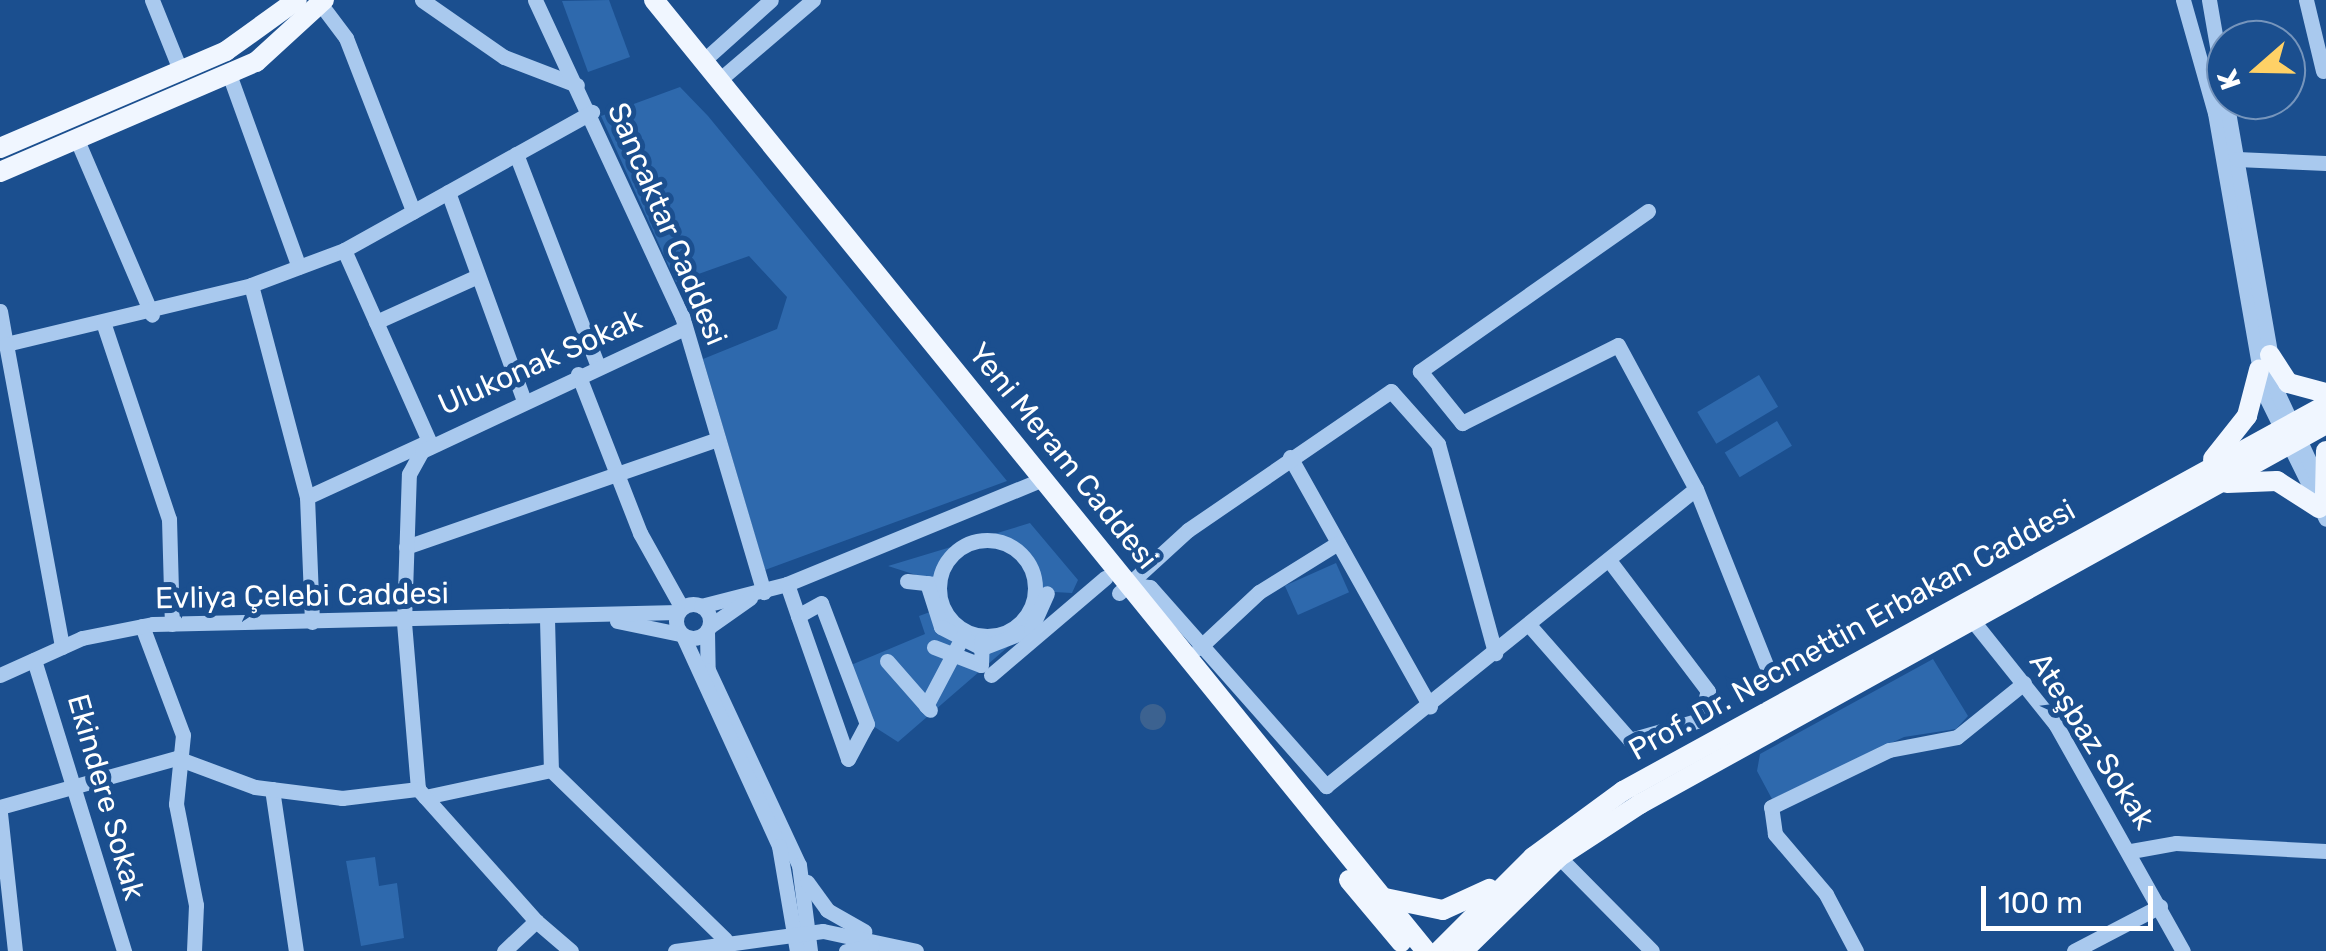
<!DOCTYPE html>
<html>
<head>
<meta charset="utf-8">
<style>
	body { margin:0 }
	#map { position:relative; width:2326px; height:951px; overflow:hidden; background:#1b4f8f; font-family:Rubik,sans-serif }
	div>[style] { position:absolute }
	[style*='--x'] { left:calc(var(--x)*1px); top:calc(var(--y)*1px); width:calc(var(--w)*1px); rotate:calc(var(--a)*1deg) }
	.green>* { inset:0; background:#2e69ad; transform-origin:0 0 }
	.water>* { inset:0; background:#3c6290 }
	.round { border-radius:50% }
	.minor>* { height:15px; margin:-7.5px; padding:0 7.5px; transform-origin:7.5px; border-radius:7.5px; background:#a9c9ee }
	.minor>.ring { margin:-7.5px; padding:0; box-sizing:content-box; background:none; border:15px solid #a9c9ee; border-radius:50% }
	.major>* { height:20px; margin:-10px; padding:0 10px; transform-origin:10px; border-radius:10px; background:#f0f6ff }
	span { translate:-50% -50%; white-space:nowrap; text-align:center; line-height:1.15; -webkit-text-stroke:10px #1b4f8f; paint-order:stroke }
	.street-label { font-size:30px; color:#fff }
	.north { position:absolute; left:2206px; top:20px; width:100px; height:100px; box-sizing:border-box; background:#1b4f8f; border:2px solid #7695bc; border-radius:50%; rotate:250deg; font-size:28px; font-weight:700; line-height:40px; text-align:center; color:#fff }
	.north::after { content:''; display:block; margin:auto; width:35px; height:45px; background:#ffd166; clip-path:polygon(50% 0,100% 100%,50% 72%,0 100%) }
	.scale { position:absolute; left:1981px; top:886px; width:172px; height:45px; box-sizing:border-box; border:5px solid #fff; border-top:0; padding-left:12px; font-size:30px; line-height:35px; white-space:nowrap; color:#fff; -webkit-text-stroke:8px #1b4f8f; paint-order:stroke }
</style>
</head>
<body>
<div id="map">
	<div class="green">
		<i style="clip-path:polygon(609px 0,630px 57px,588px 72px,562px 1px)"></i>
		<i style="clip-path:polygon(680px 87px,708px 116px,1007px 481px,765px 570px,703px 359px,777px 329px,787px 297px,749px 256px,676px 282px,601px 116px)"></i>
		<i style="left:1759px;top:375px;width:37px;height:72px;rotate:59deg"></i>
		<i style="left:1777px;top:421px;width:29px;height:61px;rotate:59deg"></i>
		<i style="clip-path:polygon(1030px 523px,1078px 580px,1072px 593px,1036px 591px,1027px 559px,1003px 540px,955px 549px,938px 582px,888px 566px)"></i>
		<i style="left:1336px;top:563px;width:32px;height:56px;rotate:66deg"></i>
		<i style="clip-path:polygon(930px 612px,958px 642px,953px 660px,967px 665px,984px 650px,1009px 646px,898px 742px,873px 726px,851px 665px,925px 634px,919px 616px)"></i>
		<i style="clip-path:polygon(1933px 659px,1968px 716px,1956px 729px,1904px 737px,1772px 799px,1757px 771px,1760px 754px)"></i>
		<i style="clip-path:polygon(375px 857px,379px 886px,397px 883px,404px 938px,361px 946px,346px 861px)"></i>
	</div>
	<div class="water">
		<i class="round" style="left:1140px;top:704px;width:26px;height:26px"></i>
	</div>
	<div class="minor">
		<i style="--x:152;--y:0;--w:78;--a:68.1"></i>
		<i style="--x:422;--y:0;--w:100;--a:34.8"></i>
		<i style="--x:504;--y:57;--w:78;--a:21"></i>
		<i style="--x:535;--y:0;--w:349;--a:65.1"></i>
		<i style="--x:682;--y:316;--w:288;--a:73.5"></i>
		<i style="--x:2183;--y:0;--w:117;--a:74.2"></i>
		<i style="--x:2215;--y:113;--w:284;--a:80.1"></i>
		<i style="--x:2264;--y:393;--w:140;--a:63.8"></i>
		<i style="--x:2209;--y:0;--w:99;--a:80.2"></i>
		<i style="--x:2306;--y:0;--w:73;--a:76.5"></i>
		<i style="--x:322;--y:6;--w:40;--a:53"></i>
		<i style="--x:346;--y:38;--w:186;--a:68.8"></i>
		<i style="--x:703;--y:61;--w:91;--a:-41.9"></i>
		<i style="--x:229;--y:74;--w:205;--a:70.1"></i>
		<i style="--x:718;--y:81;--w:125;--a:-40.5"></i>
		<i style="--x:2226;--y:100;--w:296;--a:80.1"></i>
		<i style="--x:2277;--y:392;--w:111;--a:65"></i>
		<i style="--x:77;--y:140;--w:190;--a:66.8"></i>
		<i style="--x:516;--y:154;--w:227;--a:68.9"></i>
		<i style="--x:2237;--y:159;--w:89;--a:2.6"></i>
		<i style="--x:448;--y:192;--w:219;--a:70"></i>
		<i style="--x:1648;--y:211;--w:279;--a:144.9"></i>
		<i style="--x:1420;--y:371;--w:67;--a:51.1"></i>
		<i style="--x:1462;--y:423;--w:174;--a:-26.6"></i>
		<i style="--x:1618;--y:345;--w:164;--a:61.6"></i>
		<i style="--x:1696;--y:489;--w:189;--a:68.3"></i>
		<i style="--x:344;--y:250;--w:284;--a:-29.1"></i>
		<i style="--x:0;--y:311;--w:34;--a:80"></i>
		<i style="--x:6;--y:344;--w:252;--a:-13.5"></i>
		<i style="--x:376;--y:322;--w:112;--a:-24.3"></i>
		<i style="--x:104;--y:325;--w:205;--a:71.5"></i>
		<i style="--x:169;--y:519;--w:105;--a:88.4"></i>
		<i style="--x:6;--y:344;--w:308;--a:79.5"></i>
		<i style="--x:578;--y:374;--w:171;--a:68.7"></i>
		<i style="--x:640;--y:533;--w:86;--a:60.8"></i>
		<i style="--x:1290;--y:457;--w:286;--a:60.7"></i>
		<i style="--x:307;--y:497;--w:219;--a:-104.8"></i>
		<i style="--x:251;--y:285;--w:99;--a:-20.6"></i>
		<i style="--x:344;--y:250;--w:209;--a:66"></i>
		<i style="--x:429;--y:441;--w:134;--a:155.3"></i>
		<i style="--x:307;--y:497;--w:125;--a:87.7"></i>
		<i class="ring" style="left:939px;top:540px;width:81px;height:81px"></i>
		<i style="--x:406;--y:547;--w:330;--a:-19.1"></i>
		<i style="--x:907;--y:581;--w:28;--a:6"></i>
		<i style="--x:927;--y:583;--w:46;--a:72.3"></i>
		<i style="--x:941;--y:627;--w:46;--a:27.1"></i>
		<i style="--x:982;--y:648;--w:53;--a:-21.2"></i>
		<i style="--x:1031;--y:629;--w:39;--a:-66"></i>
		<i style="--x:787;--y:584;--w:34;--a:71"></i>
		<i style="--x:798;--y:616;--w:151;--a:70.7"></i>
		<i style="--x:848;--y:759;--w:40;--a:-62"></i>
		<i style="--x:867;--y:724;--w:129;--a:-110.8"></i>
		<i style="--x:821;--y:603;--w:26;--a:151"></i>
		<i style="--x:1128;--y:584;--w:22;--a:8"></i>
		<i style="--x:1150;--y:587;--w:266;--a:48.5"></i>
		<i style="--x:1326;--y:786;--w:474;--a:-38.8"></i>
		<i style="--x:1119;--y:593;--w:93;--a:-42.4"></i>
		<i style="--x:1188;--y:530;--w:246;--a:-34.4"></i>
		<i style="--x:1391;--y:391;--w:71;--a:48.4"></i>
		<i style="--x:1438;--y:444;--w:217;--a:74.7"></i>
		<i class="ring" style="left:676px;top:604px;width:19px;height:19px"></i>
		<i style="--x:701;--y:606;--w:89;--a:-14.3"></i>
		<i style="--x:787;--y:584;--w:277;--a:-22.3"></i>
		<i style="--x:547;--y:619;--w:151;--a:88.5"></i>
		<i style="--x:617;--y:621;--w:64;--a:11.7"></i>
		<i style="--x:1973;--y:621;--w:133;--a:51.4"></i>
		<i style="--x:2056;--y:725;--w:259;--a:60.7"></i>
		<i style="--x:1529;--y:625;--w:153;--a:48.7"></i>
		<i style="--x:1630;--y:740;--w:73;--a:-15.9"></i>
		<i style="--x:1700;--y:720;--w:30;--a:-75"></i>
		<i style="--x:1708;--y:691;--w:164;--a:-127.1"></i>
		<i style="--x:142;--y:626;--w:116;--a:69.4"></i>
		<i style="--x:183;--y:735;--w:69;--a:95.8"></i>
		<i style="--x:176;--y:804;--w:103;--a:78.8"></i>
		<i style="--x:196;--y:905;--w:46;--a:92.5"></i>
		<i style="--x:710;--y:626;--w:49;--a:-35"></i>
		<i style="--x:707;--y:631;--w:39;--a:89"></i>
		<i style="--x:708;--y:670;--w:215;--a:65"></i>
		<i style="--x:799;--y:865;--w:87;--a:82.7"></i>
		<i style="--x:683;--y:636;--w:231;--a:65.4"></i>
		<i style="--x:779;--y:846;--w:107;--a:80.3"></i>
		<i style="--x:934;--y:647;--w:50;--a:21"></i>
		<i style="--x:981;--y:665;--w:26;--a:-88"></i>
		<i style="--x:1199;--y:648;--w:82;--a:-43"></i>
		<i style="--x:1259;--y:592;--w:93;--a:-31.8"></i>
		<i style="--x:34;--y:660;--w:305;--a:72.8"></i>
		<i style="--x:887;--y:661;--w:65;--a:48.7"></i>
		<i style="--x:0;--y:675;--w:90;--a:-24.3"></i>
		<i style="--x:82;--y:638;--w:72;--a:-11.2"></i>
		<i style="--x:153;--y:624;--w:525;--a:-1.31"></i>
		<i style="--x:991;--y:675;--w:150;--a:-40.4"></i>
		<i style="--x:926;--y:706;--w:81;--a:-62.2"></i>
		<i style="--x:272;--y:789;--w:164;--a:81.6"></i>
		<i style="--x:418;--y:789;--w:168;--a:-94.8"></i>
		<i style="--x:404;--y:622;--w:148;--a:-88.1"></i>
		<i style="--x:409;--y:474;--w:26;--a:-61"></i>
		<i style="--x:422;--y:451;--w:290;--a:-25.1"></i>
		<i style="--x:425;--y:797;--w:129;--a:-12.1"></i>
		<i style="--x:551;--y:770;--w:243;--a:44.2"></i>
		<i style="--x:0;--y:807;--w:184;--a:-15.5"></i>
		<i style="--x:177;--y:758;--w:83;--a:20.4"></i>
		<i style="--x:255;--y:787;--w:88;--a:7.2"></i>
		<i style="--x:342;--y:798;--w:77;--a:-6.8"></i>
		<i style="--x:418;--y:789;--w:177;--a:48.2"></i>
		<i style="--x:536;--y:921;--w:44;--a:136.8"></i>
		<i style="--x:0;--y:813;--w:139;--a:83.8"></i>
		<i style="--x:2131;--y:851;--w:46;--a:-10.1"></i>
		<i style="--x:2176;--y:843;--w:150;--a:3.1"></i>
		<i style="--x:1559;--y:857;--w:132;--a:45.3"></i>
		<i style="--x:807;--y:882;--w:34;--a:54"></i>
		<i style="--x:827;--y:910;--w:43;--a:29.6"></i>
		<i style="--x:536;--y:921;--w:46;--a:40.6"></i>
		<i style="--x:675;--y:951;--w:149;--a:-7.7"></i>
		<i style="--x:823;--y:931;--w:95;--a:12.1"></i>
		<i style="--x:846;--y:951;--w:26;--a:-11"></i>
		<i style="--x:1856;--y:951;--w:64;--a:-117.8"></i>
		<i style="--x:1826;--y:894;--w:79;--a:-130.4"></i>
		<i style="--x:1775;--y:834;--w:27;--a:-98"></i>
		<i style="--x:1771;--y:807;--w:131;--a:-25.8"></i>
		<i style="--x:1889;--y:750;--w:69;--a:-10.8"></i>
		<i style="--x:1957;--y:737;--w:86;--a:-38.9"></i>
		<i style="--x:2074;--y:951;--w:97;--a:-27.6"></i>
	</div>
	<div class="major">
		<i style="--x:654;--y:0;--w:1225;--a:50.93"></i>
		<i style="--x:0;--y:148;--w:246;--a:-23.2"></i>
		<i style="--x:226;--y:51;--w:87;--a:-35.7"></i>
		<i style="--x:0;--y:172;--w:279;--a:-23.3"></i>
		<i style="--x:256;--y:62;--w:92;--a:-42.4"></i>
		<i style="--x:2270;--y:355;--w:33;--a:57"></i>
		<i style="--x:2288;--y:383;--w:39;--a:15"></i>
		<i style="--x:2213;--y:459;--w:55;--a:-51.7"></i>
		<i style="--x:2247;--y:416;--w:48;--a:-75.4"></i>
		<i style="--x:2227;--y:483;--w:50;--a:-2.3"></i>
		<i style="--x:2277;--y:481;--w:50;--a:32.7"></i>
		<i style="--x:2325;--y:494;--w:43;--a:-88.7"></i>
		<i style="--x:1349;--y:880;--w:81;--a:50"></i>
		<i style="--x:1385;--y:898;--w:59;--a:11.7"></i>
		<i style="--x:1443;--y:910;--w:51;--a:-24.5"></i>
		<i style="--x:1439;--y:951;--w:133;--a:-45"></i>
		<i style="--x:1533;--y:857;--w:112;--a:-36.3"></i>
		<i style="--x:1623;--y:791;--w:802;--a:-28.77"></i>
		<i style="--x:1463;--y:951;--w:134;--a:-44.4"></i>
		<i style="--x:1559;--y:857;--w:97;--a:-33.2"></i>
		<i style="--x:1640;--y:804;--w:784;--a:-28.98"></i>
	</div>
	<div class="street-label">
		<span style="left:667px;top:224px;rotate:67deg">Sancaktar Caddesi</span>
		<span style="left:540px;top:362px;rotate:-24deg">Ulukonak Sokak</span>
		<span style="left:1063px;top:456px;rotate:51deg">Yeni Meram Caddesi</span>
		<span style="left:302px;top:596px;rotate:-1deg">Evliya Çelebi Caddesi</span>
		<span style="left:1852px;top:630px;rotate:-29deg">Prof. Dr. Necmettin Erbakan Caddesi</span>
		<span style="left:2092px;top:741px;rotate:57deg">Ateşbaz Sokak</span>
		<span style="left:106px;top:797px;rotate:74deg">Ekindere Sokak</span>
	</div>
	<div class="north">K</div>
	<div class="scale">100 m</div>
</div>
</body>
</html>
